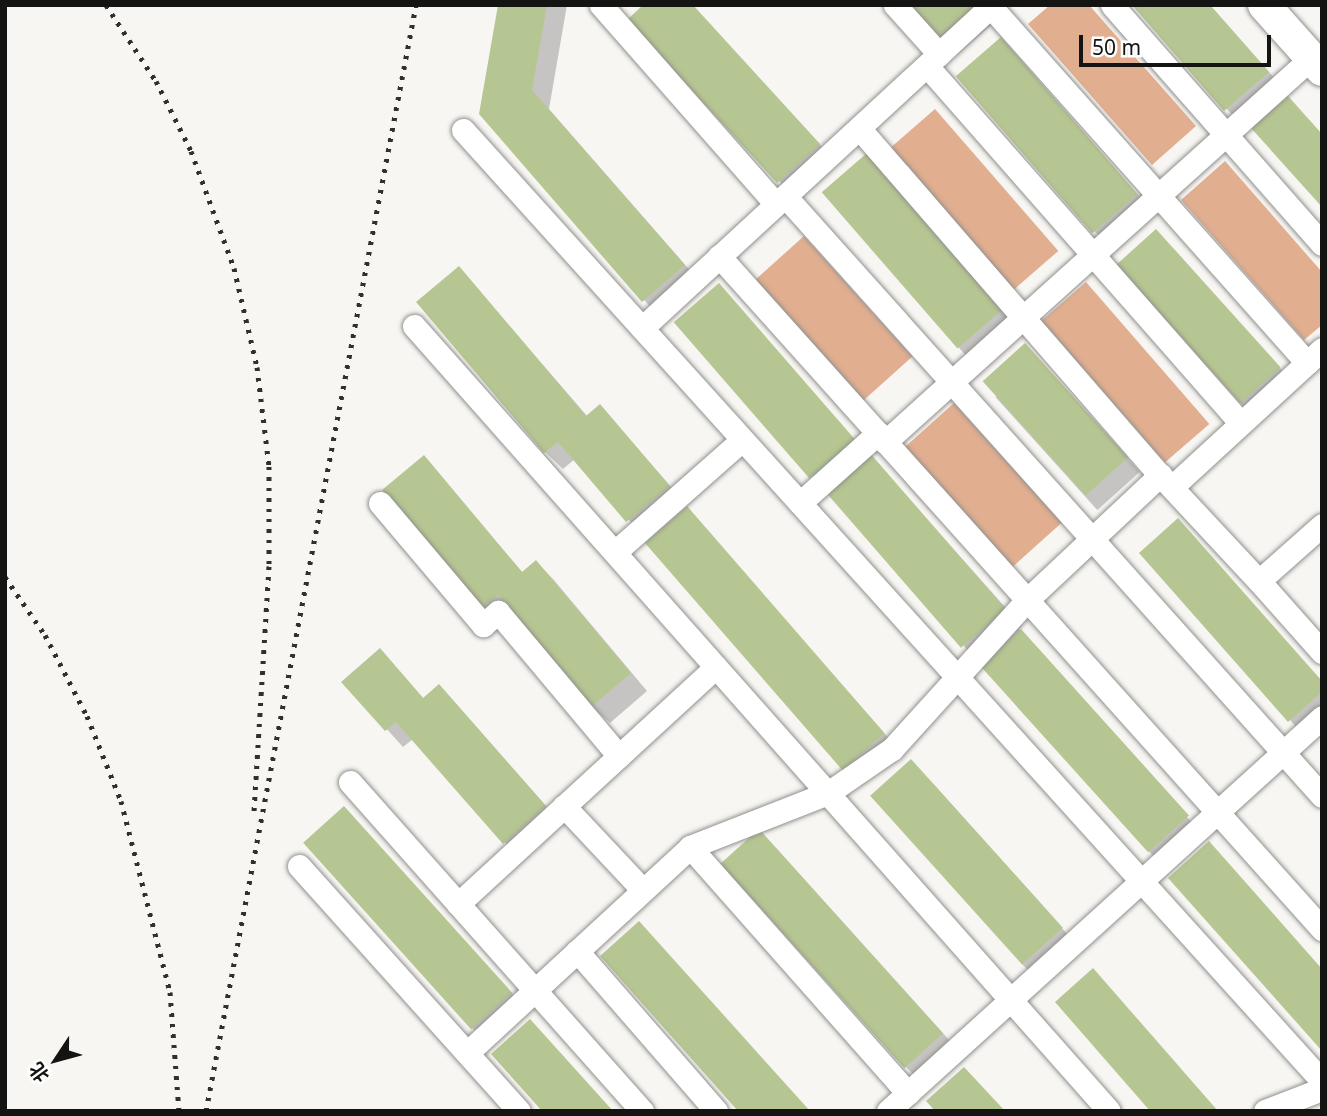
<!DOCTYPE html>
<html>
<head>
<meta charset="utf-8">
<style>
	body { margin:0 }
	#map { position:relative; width:1327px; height:1116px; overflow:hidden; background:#f7f6f3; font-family:"Noto Sans","Noto Sans SC",sans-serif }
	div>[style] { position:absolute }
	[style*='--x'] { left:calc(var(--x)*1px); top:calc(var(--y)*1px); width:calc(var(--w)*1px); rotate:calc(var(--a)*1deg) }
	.forest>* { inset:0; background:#e1ae90; transform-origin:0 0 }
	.shadow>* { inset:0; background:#0003; transform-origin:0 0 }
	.building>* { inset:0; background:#b6c692; transform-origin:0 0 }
	.roads { filter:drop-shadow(0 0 2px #90908d) drop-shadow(0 0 2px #90908d) }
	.minor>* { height:23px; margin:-11.5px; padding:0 11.5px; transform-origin:11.5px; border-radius:11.5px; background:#fff }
	.secondary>* { height:32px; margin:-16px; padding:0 16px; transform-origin:16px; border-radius:16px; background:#fff }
	.rail>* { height:5px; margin-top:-2.5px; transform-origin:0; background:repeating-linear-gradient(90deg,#30302f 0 3.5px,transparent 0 10.5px) }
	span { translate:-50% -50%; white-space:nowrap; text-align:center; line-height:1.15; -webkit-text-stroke:5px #fff; paint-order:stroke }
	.frame { position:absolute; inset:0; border:7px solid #141413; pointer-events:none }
	.north { position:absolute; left:21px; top:1025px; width:70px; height:70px; -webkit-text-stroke:5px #fff; paint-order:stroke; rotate:234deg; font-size:19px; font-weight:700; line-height:28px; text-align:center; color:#141413 }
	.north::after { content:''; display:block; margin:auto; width:24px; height:32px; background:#141413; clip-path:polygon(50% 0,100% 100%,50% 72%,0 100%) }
	.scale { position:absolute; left:1079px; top:35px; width:192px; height:32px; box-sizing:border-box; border:4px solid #141413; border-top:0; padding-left:9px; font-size:21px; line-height:24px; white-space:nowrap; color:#141413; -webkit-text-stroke:5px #fff; paint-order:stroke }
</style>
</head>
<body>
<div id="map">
	<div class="forest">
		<i style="clip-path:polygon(1050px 5px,1089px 5px,1196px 126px,1152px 165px,1028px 24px)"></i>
		<i style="left:935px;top:109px;width:188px;height:59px;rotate:49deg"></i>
		<i style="clip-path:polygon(1225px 161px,1322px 272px,1322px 325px,1304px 340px,1181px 200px)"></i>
		<i style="left:804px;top:236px;width:162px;height:67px;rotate:48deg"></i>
		<i style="left:1086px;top:282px;width:188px;height:59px;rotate:49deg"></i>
		<i style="left:954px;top:403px;width:161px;height:67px;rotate:48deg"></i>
	</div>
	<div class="shadow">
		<i style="clip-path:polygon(500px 5px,567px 5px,549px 109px,701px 283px,660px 318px,481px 114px)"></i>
		<i style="clip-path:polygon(692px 5px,836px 162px,796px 199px,630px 20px)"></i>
		<i style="clip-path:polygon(1134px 5px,1210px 5px,1285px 90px,1243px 127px)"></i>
		<i style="clip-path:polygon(998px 19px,957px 55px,940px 38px)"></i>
		<i style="clip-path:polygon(1018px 57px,1153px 212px,1111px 248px,1094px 231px)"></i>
		<i style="left:867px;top:155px;width:230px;height:57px;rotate:49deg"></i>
		<i style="clip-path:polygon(1173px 248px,1296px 386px,1258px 420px,1241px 403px)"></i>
		<i style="clip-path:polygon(459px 268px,588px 417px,600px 406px,686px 504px,645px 538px,575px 459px,563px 469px,545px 452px)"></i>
		<i style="clip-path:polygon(677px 322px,869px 454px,1022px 626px,1019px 629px,1203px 835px,1165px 869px,982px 666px,1005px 645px,1003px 643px,979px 663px)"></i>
		<i style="left:1038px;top:359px;width:152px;height:57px;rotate:48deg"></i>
		<i style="clip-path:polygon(423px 457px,523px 573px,536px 562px,553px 579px,647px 691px,610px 723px,483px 608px)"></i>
		<i style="clip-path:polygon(687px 509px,901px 752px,861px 786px,843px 769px)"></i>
		<i style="clip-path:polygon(1141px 553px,1322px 681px,1322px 725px,1306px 738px)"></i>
		<i style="clip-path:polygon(397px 668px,424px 699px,456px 704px,562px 824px,521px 860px,413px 739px,403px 747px,344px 682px)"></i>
		<i style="clip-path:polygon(928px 778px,1078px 946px,1039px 981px,1022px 964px)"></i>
		<i style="clip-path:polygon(361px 826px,528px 1011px,490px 1045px,472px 1028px)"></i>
		<i style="clip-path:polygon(776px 848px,960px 1052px,924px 1085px,906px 1067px)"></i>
	</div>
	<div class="building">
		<i style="clip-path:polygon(498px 5px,547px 5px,532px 90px,685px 265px,642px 302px,479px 114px)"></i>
		<i style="clip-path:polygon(643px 5px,693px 5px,820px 144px,777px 183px,627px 20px)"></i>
		<i style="clip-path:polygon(909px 5px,978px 5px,939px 40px)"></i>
		<i style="clip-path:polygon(1132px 5px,1210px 5px,1269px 72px,1224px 111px)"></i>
		<i style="left:1001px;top:37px;width:208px;height:60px;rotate:49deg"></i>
		<i style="clip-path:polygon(1288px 96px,1322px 134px,1322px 207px,1251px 128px)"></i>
		<i style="left:867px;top:153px;width:207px;height:60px;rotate:49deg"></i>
		<i style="left:1156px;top:229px;width:186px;height:54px;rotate:48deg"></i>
		<i style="clip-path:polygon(459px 266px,586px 416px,600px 404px,670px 486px,626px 522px,558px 442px,544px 453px,416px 302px)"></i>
		<i style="left:719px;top:283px;width:207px;height:60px;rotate:49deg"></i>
		<i style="left:1025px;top:343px;width:154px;height:57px;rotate:48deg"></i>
		<i style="left:869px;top:452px;width:208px;height:59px;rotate:49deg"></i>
		<i style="clip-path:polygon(424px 455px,522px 572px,536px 560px,631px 673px,591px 707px,498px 595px,481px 609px,382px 490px)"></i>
		<i style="left:687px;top:506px;width:301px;height:56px;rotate:49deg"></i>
		<i style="clip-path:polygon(1178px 518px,1322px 681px,1322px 692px,1288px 722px,1139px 553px)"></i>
		<i style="left:1021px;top:629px;width:251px;height:55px;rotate:48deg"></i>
		<i style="clip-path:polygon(380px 648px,423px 698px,439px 684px,546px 806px,503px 844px,396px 722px,385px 731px,341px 682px)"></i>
		<i style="left:911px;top:759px;width:227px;height:55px;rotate:48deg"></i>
		<i style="left:344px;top:806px;width:251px;height:55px;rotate:48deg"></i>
		<i style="left:759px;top:829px;width:275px;height:52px;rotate:48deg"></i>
		<i style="clip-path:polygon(1209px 841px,1322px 969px,1322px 1051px,1168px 878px)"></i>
		<i style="clip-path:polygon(639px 921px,810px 1111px,738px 1111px,600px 956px)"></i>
		<i style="clip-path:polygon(1093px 968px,1218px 1111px,1150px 1111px,1055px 1002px)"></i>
		<i style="clip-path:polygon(530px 1019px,613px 1111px,542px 1111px,491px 1054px)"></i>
		<i style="clip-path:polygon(964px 1067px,1005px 1111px,935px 1111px,926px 1101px)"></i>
	</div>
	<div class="roads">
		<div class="minor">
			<i style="--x:601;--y:5;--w:265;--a:48.7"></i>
			<i style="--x:895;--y:5;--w:66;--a:48.1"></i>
			<i style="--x:1112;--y:5;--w:318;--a:48.7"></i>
			<i style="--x:991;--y:7;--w:476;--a:48.4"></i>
			<i style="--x:927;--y:66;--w:475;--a:48.7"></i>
			<i style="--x:859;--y:128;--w:459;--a:49.1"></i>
			<i style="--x:463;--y:130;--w:1282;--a:47.91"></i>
			<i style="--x:785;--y:196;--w:805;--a:48.17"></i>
			<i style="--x:719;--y:256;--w:904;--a:48.14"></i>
			<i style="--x:414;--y:326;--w:1048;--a:48.48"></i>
			<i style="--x:642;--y:328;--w:476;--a:-42.7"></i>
			<i style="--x:885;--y:442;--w:574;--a:-42.03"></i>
			<i style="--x:1172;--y:487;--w:204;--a:-42.6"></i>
			<i style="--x:380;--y:503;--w:160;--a:49.8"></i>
			<i style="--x:483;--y:625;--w:20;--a:-41"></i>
			<i style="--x:498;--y:612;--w:188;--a:50"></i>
			<i style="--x:800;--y:503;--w:105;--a:-41.9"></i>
			<i style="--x:1322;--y:525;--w:84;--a:138.4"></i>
			<i style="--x:1259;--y:581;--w:95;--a:48.4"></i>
			<i style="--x:615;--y:552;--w:169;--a:-41.4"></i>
			<i style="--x:350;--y:782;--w:440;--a:48.4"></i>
			<i style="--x:564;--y:806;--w:115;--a:46.8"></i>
			<i style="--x:690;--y:847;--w:329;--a:48.5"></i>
			<i style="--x:299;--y:866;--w:329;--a:48.1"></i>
			<i style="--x:458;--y:904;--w:350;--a:-42.6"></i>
			<i style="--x:577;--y:951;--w:212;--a:49"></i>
			<i style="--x:467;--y:1053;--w:304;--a:-42.7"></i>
			<i style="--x:690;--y:847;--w:148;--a:-21.4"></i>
			<i style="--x:828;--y:793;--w:78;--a:-34.5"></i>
			<i style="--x:892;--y:749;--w:201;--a:-47.8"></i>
			<i style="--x:1027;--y:600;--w:183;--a:-43.2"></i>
			<i style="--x:1160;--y:475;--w:145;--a:47"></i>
			<i style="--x:888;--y:1111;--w:586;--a:-42.23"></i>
			<i style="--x:1265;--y:1111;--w:61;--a:-21.1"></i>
		</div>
		<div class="secondary">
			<i style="--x:1264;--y:5;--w:87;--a:48.3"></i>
		</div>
	</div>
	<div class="rail">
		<i style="--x:106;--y:5;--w:91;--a:56.7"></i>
		<i style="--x:156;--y:81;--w:78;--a:63.4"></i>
		<i style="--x:191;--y:151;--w:125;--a:69.8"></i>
		<i style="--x:234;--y:268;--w:102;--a:76.9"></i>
		<i style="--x:257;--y:367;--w:100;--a:83.1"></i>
		<i style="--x:269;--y:466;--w:100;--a:90"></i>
		<i style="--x:269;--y:566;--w:247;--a:93.5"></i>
		<i style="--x:5;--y:577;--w:70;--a:55.4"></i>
		<i style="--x:45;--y:635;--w:91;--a:62.6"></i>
		<i style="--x:87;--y:716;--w:92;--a:68.2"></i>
		<i style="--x:121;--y:801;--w:197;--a:75.6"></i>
		<i style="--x:170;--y:992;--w:119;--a:85.7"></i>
		<i style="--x:206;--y:1111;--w:1126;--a:-79.25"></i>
	</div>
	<div class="frame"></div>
	<div class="north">北</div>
	<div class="scale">50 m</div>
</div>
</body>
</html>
